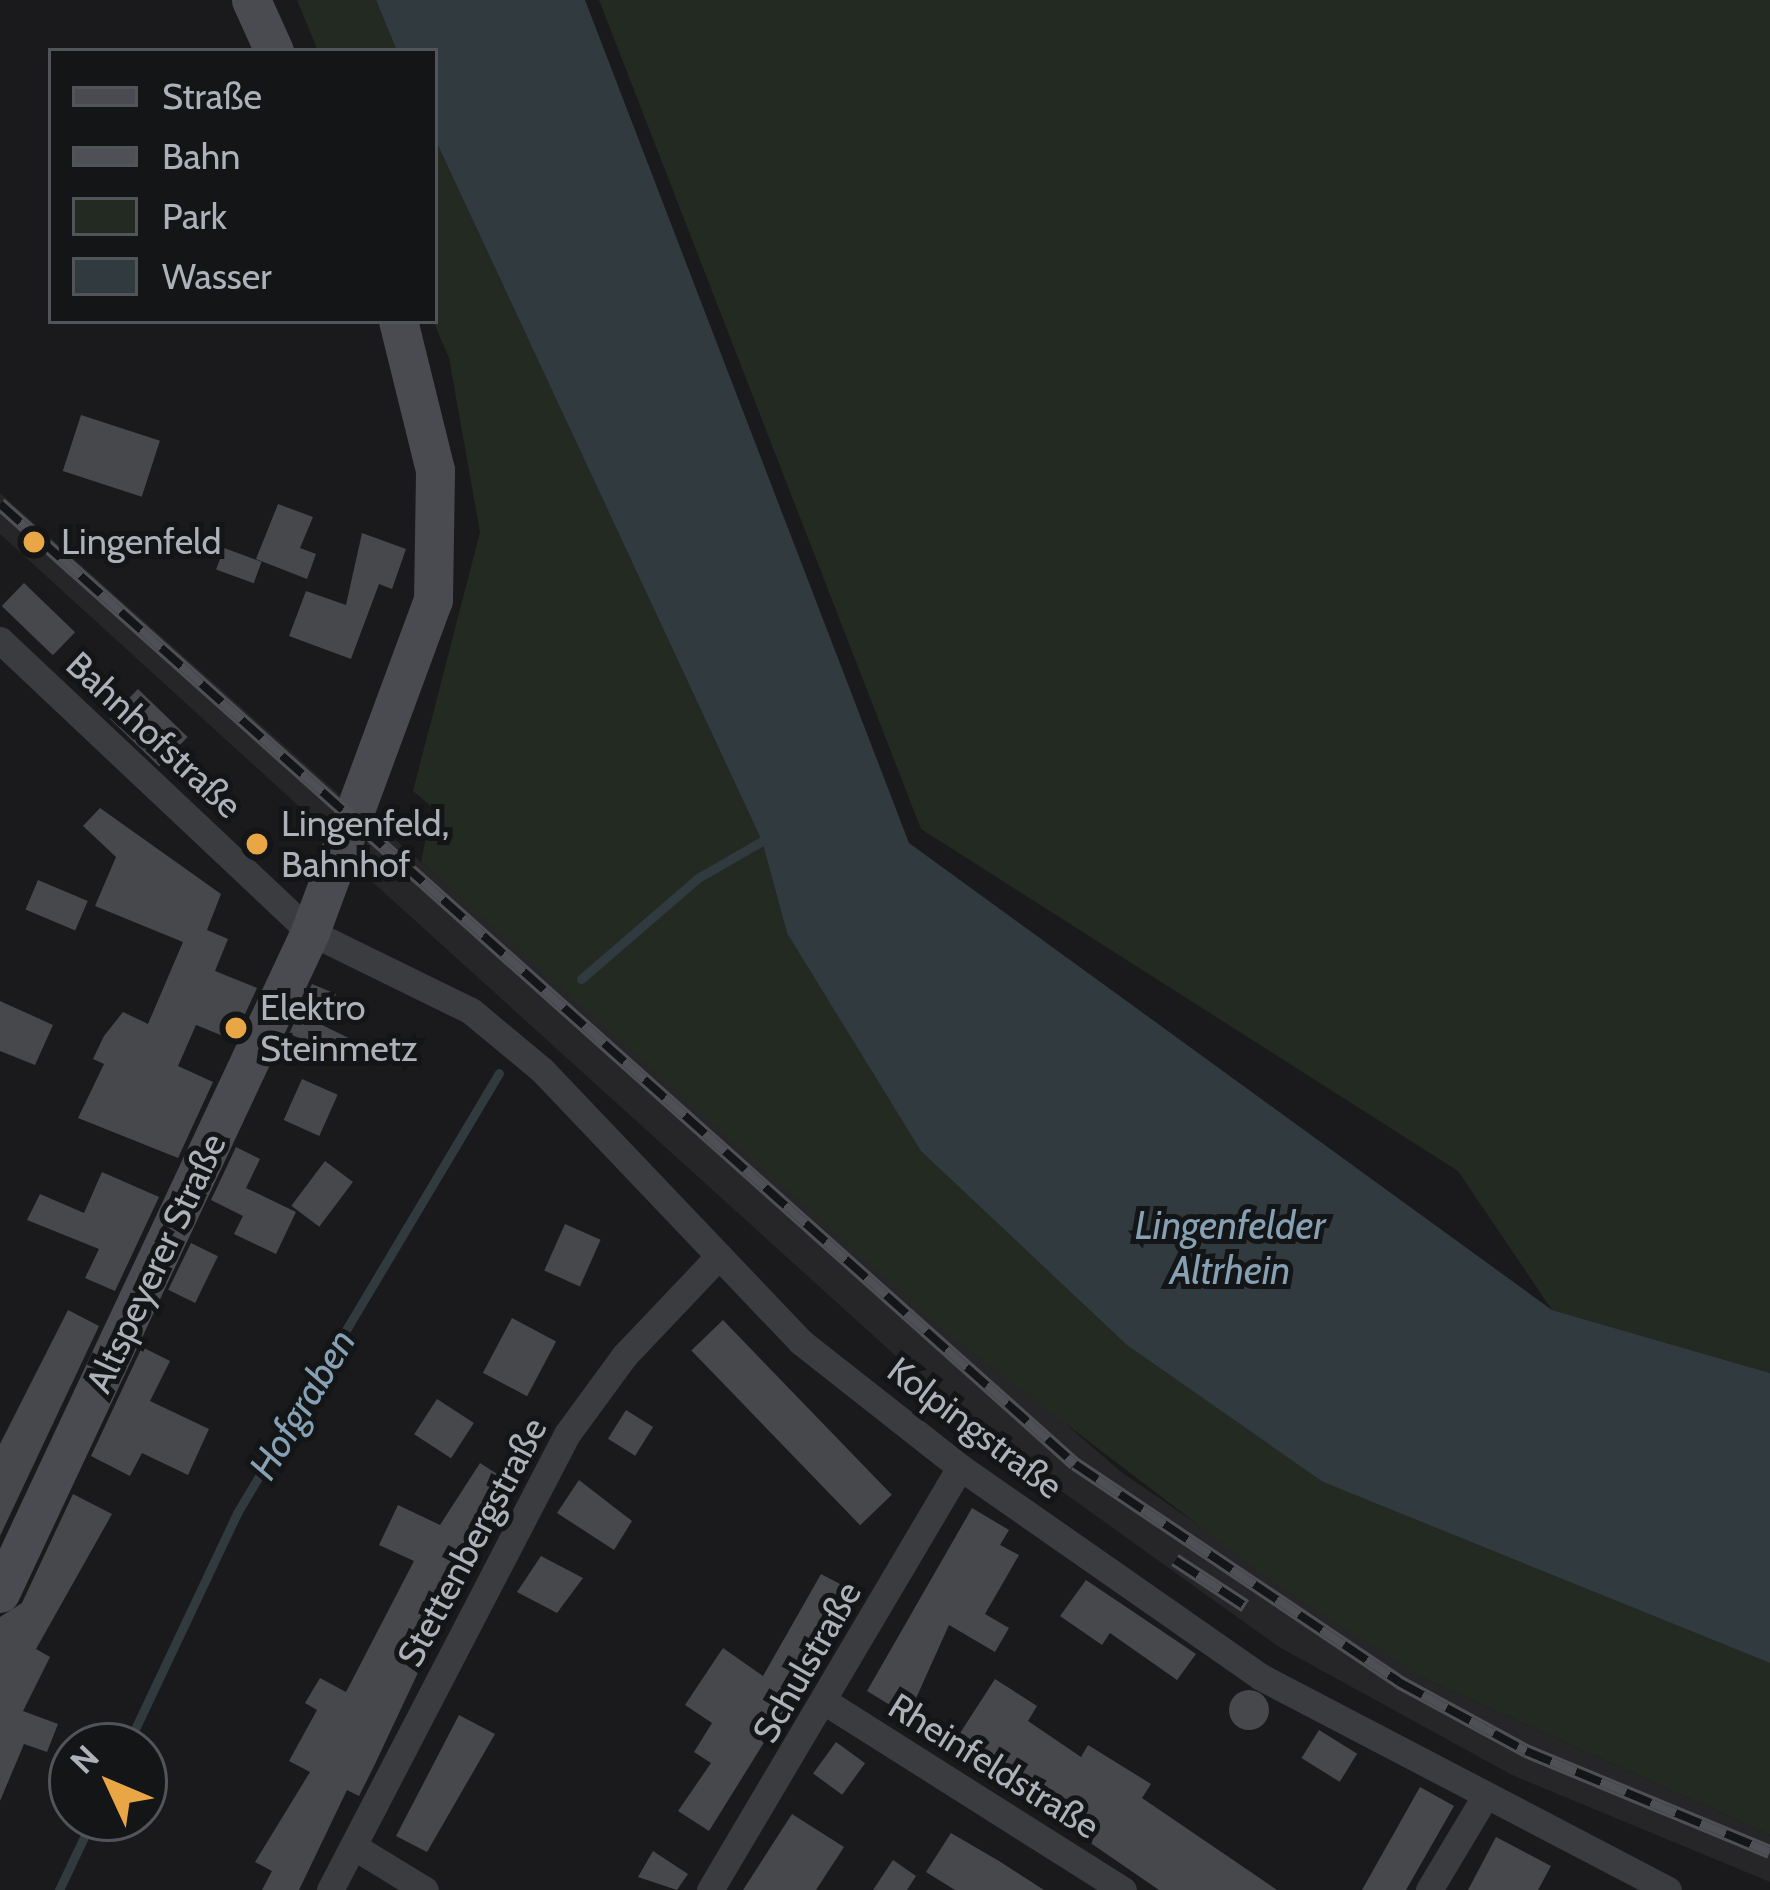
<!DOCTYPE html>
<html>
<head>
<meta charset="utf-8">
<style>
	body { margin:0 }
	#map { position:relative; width:1770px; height:1890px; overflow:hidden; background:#1a1a1c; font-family:Cabin,sans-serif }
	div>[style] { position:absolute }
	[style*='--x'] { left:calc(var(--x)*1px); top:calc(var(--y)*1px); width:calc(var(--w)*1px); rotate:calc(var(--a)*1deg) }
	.built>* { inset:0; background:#262629 }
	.green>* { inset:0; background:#222a22 }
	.water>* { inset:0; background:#303a3f }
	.stream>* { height:9px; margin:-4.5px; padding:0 4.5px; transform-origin:4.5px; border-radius:4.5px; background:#303a3f }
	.building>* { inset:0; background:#47484c; transform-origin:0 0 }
	.round { border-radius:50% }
	.minor>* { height:27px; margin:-13.5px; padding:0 13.5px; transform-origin:13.5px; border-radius:13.5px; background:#3b3c40 }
	.secondary>* { height:39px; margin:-19.5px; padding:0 19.5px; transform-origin:19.5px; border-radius:19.5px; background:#494b50 }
	.rail>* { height:14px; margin-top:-7px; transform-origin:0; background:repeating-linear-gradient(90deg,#141517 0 27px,#4e5055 0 54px); box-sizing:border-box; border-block:3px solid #4e5055 }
	.dots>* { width:33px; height:33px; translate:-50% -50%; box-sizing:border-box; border:6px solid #141517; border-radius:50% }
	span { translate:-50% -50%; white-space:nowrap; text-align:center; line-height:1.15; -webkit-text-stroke:10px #141517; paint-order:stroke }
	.poi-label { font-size:36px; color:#adb2ba }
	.left { translate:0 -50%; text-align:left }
	.street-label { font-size:36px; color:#adb2ba }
	.water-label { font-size:39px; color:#86a1b3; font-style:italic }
	.legend { position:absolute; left:48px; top:48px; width:390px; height:276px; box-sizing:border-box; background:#141517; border:3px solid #515458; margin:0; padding:15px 21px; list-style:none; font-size:36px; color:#adb2ba }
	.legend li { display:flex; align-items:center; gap:24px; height:60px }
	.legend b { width:60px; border:3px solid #515458 }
	.north { position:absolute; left:48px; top:1722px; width:120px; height:120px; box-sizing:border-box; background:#141517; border:3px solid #515458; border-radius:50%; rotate:314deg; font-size:33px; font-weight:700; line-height:48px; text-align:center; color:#adb2ba }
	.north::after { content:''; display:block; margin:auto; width:42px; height:54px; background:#e9a644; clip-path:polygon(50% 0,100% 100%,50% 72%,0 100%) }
</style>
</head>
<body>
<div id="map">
	<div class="built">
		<i style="clip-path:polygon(0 493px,341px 796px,325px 830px,0 534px)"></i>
		<i style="clip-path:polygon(376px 823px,1121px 1472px,1421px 1677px,1770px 1835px,1770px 1882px,1512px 1775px,1279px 1647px,982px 1434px,357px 868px)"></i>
	</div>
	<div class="green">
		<i style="clip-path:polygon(297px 0,376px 0,397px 51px,318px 51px)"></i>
		<i style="clip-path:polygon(599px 0,1770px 0,1770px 1373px,1552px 1310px,1458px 1171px,921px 829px)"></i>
		<i style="clip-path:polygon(435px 139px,762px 841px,787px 933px,1323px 1482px,1770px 1663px,1770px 1835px,1421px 1677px,1269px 1579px,947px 1333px,421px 862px,432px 807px,413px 791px,480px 532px,449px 358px,433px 321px)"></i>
	</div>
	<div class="water">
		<i style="clip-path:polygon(376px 0,585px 0,909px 843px,1552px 1310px,1770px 1373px,1770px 1663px,1323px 1482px,1127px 1345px,921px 1151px,787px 933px,762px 841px,435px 139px,435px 51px,397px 51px)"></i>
	</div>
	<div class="stream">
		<i style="--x:581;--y:979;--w:155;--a:-40.8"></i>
		<i style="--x:698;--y:878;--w:74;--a:-30"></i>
		<i style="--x:127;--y:1746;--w:258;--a:-64.7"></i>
		<i style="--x:237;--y:1513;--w:512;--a:-59.23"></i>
		<i style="--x:59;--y:1890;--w:80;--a:-64.7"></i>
	</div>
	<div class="building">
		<i style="left:81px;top:415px;width:83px;height:59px;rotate:18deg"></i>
		<i style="clip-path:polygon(278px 504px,313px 517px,300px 548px,316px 554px,307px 579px,256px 559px)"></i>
		<i style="clip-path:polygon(362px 533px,406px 549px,392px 589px,379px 584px,351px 659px,289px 636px,306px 591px,346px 605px)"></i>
		<i style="left:224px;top:548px;width:40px;height:23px;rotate:20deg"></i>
		<i style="left:24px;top:583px;width:71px;height:32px;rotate:44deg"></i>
		<i style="left:138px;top:689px;width:69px;height:41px;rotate:44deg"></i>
		<i style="clip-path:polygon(100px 808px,221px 894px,207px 930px,228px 939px,215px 971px,257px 988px,233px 1040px,196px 1025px,178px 1066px,213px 1082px,178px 1158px,78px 1118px,104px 1064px,93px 1059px,104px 1036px,123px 1012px,148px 1024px,183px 942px,95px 906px,116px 857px,83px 826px)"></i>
		<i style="left:38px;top:880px;width:54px;height:32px;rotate:23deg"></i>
		<i style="clip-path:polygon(312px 984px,336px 994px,322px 1025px,365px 1046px,359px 1060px,289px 1034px)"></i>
		<i style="clip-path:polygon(0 1001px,53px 1025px,35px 1065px,0 1051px)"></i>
		<i style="left:302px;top:1079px;width:39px;height:45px;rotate:24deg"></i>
		<i style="clip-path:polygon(236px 1147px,260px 1159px,246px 1188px,296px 1212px,276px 1254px,234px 1234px,243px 1216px,211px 1200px)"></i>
		<i style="left:325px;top:1161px;width:35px;height:56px;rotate:37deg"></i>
		<i style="clip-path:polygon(102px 1172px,159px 1197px,115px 1291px,85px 1278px,99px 1249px,27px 1220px,40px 1194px,84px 1213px)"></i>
		<i style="left:565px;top:1224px;width:39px;height:51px;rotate:24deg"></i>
		<i style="left:191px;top:1243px;width:30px;height:52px;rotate:26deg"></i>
		<i style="clip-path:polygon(68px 1310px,99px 1326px,0 1536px,0 1444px)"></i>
		<i style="left:512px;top:1318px;width:50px;height:62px;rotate:28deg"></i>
		<i style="left:723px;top:1320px;width:243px;height:44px;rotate:46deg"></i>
		<i style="clip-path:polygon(142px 1347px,170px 1361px,150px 1401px,209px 1429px,188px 1475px,142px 1453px,130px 1476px,91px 1456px)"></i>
		<i style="left:437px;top:1399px;width:44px;height:42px;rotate:33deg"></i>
		<i style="left:626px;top:1410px;width:32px;height:34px;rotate:32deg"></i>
		<i style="clip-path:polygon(480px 1463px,519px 1488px,488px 1524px,374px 1766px,359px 1796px,347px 1790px,299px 1890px,262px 1890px,272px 1871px,255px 1862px,310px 1772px,289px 1761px,317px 1710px,305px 1703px,320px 1678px,346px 1692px,414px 1561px,379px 1545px,398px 1505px,440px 1525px)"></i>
		<i style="clip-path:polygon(579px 1480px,632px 1521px,614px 1550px,557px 1513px)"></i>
		<i style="clip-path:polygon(73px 1494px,112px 1514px,36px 1649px,50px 1657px,23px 1711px,58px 1724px,47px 1752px,24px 1744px,0 1801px,0 1617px,22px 1603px)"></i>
		<i style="clip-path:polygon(972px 1508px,1009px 1530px,1000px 1545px,1019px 1555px,985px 1614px,1009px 1628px,995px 1652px,949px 1625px,908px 1716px,867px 1691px)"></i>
		<i style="clip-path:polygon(541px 1556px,583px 1578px,557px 1613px,517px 1592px)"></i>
		<i style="clip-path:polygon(821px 1574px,857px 1593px,709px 1831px,678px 1811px,711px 1763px,694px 1752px,712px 1723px,685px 1705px,723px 1648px,763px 1676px)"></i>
		<i style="clip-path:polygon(1086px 1580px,1196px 1654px,1177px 1680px,1110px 1633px,1102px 1645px,1060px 1616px)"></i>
		<i style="clip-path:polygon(995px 1679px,1037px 1706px,1028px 1721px,1081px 1757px,1088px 1745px,1151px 1784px,1142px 1798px,1277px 1890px,1159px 1890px,951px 1747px)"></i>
		<i class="round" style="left:1229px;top:1690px;width:40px;height:40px"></i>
		<i style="clip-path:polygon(459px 1715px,495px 1734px,427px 1852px,396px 1836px)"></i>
		<i style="left:1319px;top:1730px;width:45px;height:33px;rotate:32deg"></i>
		<i style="left:836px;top:1742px;width:36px;height:39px;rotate:36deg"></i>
		<i style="clip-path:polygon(1420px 1787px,1454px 1806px,1406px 1890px,1362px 1890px)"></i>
		<i style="clip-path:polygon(792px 1814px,844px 1847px,816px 1890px,743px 1890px)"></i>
		<i style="clip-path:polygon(951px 1833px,999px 1861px,1044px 1890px,955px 1890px,926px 1872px)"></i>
		<i style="clip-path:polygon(1496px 1837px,1551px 1866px,1538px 1890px,1468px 1890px)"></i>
		<i style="clip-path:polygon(653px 1851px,688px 1874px,677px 1890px,638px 1877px)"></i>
		<i style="clip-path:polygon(893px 1860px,916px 1876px,907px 1890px,873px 1890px)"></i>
	</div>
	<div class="minor">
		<i style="--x:0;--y:640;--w:426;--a:43.3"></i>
		<i style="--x:310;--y:932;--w:179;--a:26.1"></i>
		<i style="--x:471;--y:1011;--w:92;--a:39.7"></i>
		<i style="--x:542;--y:1070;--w:376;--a:46.4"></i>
		<i style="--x:801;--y:1342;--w:202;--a:38.2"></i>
		<i style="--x:960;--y:1467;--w:367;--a:34.9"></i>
		<i style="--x:1261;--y:1677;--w:459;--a:27.6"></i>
		<i style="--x:827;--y:1703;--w:350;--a:32.3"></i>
		<i style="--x:353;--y:1846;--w:84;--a:31.4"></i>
		<i style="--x:330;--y:1890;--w:514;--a:-62.54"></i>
		<i style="--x:567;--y:1434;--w:97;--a:-53.8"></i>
		<i style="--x:624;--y:1356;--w:138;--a:-46.5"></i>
		<i style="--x:710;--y:1890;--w:491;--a:-59.4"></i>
		<i style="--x:1429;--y:1890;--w:107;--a:-59.1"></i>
	</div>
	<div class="secondary">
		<i style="--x:251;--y:0;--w:56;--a:65.7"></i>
		<i style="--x:0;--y:1593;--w:730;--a:-64.87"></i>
		<i style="--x:310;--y:932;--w:354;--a:-69.7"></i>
		<i style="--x:433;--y:600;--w:130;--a:-89.1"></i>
		<i style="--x:435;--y:470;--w:154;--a:-103.9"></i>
	</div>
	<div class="rail">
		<i style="--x:0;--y:504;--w:1441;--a:41.77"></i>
		<i style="--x:1075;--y:1464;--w:391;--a:33.9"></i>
		<i style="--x:1399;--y:1682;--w:145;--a:28.5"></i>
		<i style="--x:1526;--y:1751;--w:264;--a:22.5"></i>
		<i style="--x:1175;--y:1560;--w:84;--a:33.3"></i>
	</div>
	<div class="dots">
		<i style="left:34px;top:542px;background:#e9a644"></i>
		<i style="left:257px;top:844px;background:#e9a644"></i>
		<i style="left:236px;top:1028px;background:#e9a644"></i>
	</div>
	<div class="poi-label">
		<span class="left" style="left:61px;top:542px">Lingenfeld</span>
		<span class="left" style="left:281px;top:844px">Lingenfeld,<br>Bahnhof</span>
		<span class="left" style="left:260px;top:1028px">Elektro<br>Steinmetz</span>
	</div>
	<div class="street-label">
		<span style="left:154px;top:735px;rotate:43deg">Bahnhofstraße</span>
		<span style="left:156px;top:1263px;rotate:-65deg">Altspeyerer Straße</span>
		<span style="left:975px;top:1428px;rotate:37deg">Kolpingstraße</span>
		<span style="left:472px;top:1542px;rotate:-62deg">Stettenbergstraße</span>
		<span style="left:807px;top:1662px;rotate:-60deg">Schulstraße</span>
		<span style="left:994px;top:1766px;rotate:32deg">Rheinfeldstraße</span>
	</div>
	<div class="water-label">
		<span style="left:1230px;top:1248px">Lingenfelder<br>Altrhein</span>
		<span style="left:302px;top:1404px;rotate:-59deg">Hofgraben</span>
	</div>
	<ul class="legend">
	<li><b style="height:15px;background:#494b50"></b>Straße</li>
	<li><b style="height:15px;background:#4e5055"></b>Bahn</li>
	<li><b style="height:33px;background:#222a22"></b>Park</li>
	<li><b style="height:33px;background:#303a3f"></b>Wasser</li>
	</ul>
	<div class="north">N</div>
</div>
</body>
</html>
